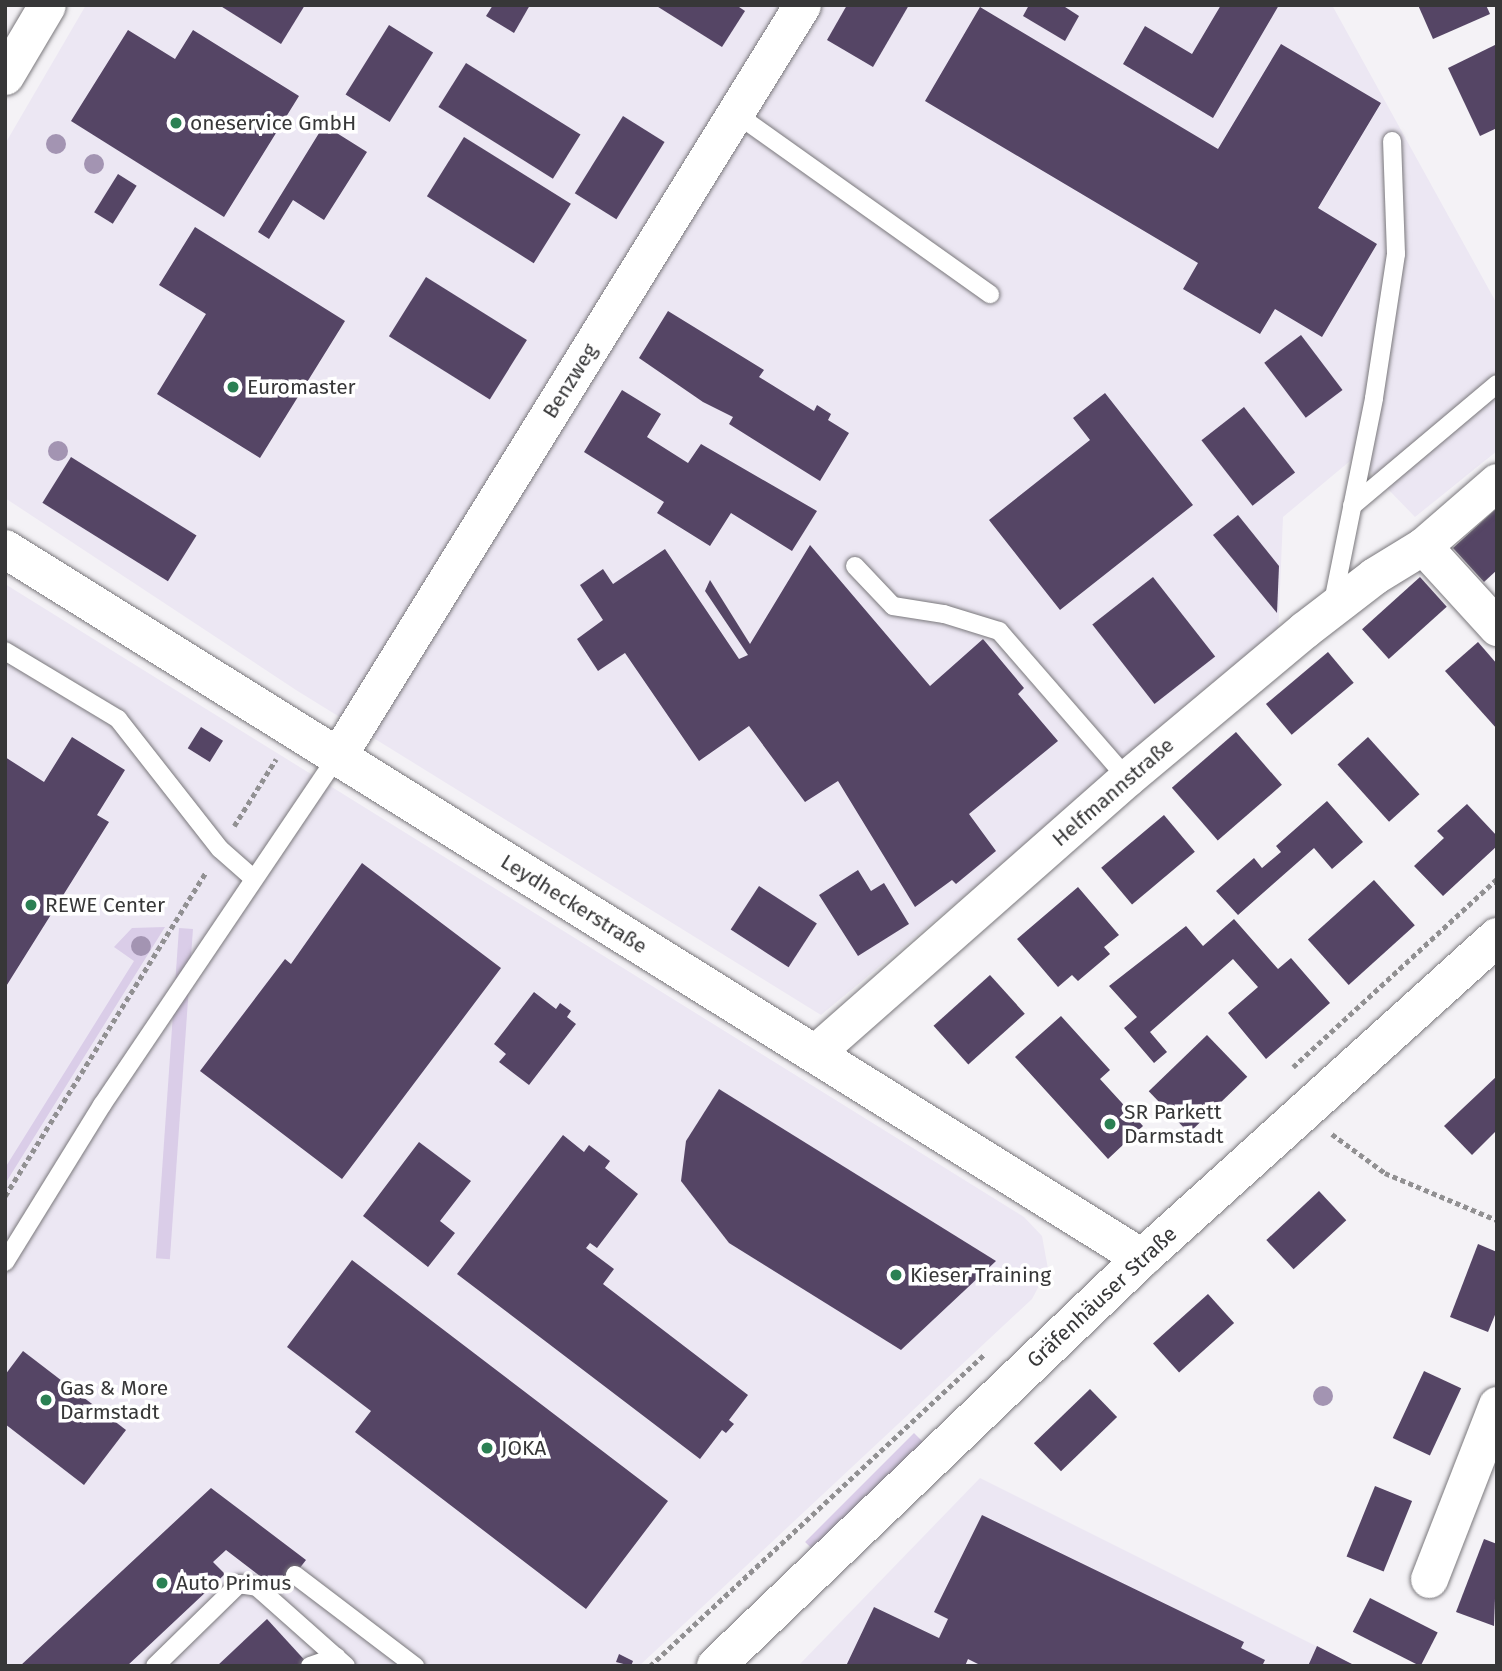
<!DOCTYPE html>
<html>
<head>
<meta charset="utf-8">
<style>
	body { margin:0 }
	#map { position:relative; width:1502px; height:1671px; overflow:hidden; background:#f4f2f6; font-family:"Fira Sans",sans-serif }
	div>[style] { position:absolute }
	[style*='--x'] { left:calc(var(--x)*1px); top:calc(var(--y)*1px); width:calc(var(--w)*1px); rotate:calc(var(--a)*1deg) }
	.built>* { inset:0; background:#ece7f3 }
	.green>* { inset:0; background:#dacde8; transform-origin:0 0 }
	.building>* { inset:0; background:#554565; transform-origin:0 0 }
	.path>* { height:4.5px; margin-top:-2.25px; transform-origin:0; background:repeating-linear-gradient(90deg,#919092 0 5px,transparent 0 8.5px) }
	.roads { filter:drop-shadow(0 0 2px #7a787c) drop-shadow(0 0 2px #7a787c) }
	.lane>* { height:18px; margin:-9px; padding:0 9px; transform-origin:9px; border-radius:9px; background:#fff }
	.street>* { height:37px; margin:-18.5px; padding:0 18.5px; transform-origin:18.5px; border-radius:18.5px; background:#fff }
	.secondary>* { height:38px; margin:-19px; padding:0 19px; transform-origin:19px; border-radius:19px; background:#fff }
	.primary>* { height:38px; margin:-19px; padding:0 19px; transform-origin:19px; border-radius:19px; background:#fff }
	.trees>* { width:20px; height:20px; margin:-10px; border-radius:50%; background:#a394b2 }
	.dots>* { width:19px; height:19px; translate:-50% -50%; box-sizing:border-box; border:4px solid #fff; border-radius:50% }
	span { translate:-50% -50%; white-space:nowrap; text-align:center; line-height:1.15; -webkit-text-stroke:7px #fff; paint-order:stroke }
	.poi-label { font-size:21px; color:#373738 }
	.left { translate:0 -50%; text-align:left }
	.street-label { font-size:21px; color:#373738 }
	.frame { position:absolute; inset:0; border:7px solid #373738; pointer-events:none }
</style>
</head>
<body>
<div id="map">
	<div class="built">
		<i style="clip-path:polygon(86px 5px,1332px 5px,1497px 304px,1497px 451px,1415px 517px,1356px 456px,1283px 517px,1278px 636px,821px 1015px,296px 690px,5px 498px,5px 144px)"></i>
		<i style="clip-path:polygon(5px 584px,1024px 1217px,1042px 1236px,1048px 1269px,1032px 1299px,639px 1666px,5px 1666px)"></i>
		<i style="clip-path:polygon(980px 1478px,1356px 1666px,798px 1666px)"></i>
	</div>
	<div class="green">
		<i style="clip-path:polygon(165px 927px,5px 1184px,5px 1168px,134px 961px,114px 947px,132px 928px)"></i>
		<i style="left:179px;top:928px;width:14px;height:331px;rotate:4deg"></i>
		<i style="left:914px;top:1433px;width:13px;height:154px;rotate:45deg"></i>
	</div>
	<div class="building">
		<i style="clip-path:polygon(219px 5px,305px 5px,281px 44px)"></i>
		<i style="clip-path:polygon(493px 5px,530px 5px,514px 33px,486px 16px)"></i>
		<i style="clip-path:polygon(655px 5px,736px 5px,745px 11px,722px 47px)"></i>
		<i style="clip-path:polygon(847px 5px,909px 5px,873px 67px,827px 40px)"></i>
		<i style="clip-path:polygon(1029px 5px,1062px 5px,1079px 16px,1065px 41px,1023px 16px)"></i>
		<i style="clip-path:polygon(1221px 5px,1279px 5px,1213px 118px,1123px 64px,1145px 26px,1192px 54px)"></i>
		<i style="clip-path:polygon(1418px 5px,1486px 5px,1490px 14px,1433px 39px)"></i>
		<i style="clip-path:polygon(980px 7px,1218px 149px,1281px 44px,1381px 103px,1318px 208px,1377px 244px,1322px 337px,1275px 309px,1260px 334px,1183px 289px,1198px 263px,925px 101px)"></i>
		<i style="left:389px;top:25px;width:52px;height:82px;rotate:32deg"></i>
		<i style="clip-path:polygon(128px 30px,175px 59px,193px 30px,299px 96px,224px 217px,71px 121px)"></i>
		<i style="clip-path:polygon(1497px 44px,1497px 128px,1480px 136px,1448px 68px)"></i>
		<i style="left:466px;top:63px;width:135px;height:52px;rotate:32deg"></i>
		<i style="left:623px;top:116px;width:49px;height:91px;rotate:32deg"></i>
		<i style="clip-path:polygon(324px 125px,367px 152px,324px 220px,293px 200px,269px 239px,258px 232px)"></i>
		<i style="left:464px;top:137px;width:126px;height:70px;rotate:32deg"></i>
		<i style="left:118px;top:174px;width:22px;height:45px;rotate:32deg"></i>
		<i style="clip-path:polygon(195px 227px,345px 321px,260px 458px,157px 394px,206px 314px,159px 285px)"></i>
		<i style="left:426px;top:277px;width:119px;height:70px;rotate:32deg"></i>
		<i style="clip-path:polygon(668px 311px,764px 370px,759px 377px,814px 411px,817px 405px,831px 414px,828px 420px,849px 433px,820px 481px,729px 424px,733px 417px,703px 402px,639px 358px)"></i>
		<i style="left:1301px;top:335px;width:69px;height:46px;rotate:53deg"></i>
		<i style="clip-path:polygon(622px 390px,661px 414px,647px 437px,688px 463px,701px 444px,817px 511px,792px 551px,731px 513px,710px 546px,657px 513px,664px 502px,584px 452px)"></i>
		<i style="clip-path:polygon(1105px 393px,1193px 505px,1060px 610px,989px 520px,1090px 440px,1073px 418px)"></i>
		<i style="left:1244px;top:407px;width:83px;height:54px;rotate:52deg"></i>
		<i style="left:71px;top:457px;width:148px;height:54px;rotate:32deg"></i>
		<i style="clip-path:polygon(1497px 508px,1497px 570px,1484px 582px,1453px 548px)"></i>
		<i style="clip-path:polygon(1238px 515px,1279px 566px,1277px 613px,1213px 535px)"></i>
		<i style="clip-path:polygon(810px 545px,930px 686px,983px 639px,1024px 688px,1018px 694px,1058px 741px,969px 814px,996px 851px,956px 884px,952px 880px,915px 907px,838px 781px,805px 802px,749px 726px,699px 761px,625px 653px,598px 671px,577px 639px,603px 620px,580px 585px,603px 569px,613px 584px,665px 549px,739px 659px,748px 655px,705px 591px,710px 580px,750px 644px)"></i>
		<i style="left:1153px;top:577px;width:101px;height:77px;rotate:52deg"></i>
		<i style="left:1420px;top:577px;width:40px;height:78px;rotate:48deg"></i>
		<i style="clip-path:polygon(1478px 642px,1497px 664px,1497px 729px,1445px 671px)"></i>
		<i style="left:1328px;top:652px;width:40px;height:81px;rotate:50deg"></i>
		<i style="left:201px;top:727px;width:26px;height:25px;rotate:32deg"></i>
		<i style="left:1236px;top:732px;width:70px;height:85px;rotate:49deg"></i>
		<i style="clip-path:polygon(72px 737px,125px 770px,97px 815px,109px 822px,5px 988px,5px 757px,44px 782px)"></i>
		<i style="left:1368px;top:737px;width:77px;height:41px;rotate:48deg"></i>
		<i style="clip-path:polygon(1327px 801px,1363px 842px,1332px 869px,1314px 848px,1238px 915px,1216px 891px,1254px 858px,1262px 868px,1281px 852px,1276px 846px)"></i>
		<i style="clip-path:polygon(1467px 804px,1497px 836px,1497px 846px,1443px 896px,1414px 866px,1444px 838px,1437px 831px)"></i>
		<i style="left:1164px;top:815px;width:48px;height:82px;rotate:50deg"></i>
		<i style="clip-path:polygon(362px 863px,501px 968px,342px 1179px,200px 1071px,285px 959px,291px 964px)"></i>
		<i style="clip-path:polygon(858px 870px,871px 891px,884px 883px,909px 924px,858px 956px,819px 895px)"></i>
		<i style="left:1374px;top:880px;width:61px;height:89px;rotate:48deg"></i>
		<i style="left:759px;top:886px;width:69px;height:52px;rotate:33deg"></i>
		<i style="clip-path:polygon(1078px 887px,1119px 935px,1104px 947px,1110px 954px,1078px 981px,1072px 975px,1058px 987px,1017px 939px)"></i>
		<i style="clip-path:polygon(1234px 919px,1278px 969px,1291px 958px,1330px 1003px,1266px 1059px,1228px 1013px,1258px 987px,1233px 959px,1150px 1032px,1167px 1052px,1154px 1063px,1124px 1028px,1137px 1017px,1109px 986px,1186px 926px,1203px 946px)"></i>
		<i style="left:990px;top:975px;width:52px;height:76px;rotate:48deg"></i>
		<i style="clip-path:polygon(534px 992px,556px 1009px,560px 1003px,571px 1011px,567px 1017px,576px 1024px,529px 1085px,499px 1062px,506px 1054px,494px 1044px)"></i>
		<i style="clip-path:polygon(1061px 1016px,1110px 1070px,1100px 1079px,1143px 1126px,1108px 1159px,1015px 1057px)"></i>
		<i style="left:1207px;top:1035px;width:58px;height:81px;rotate:46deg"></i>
		<i style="clip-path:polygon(1497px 1076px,1497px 1130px,1472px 1155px,1444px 1126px)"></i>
		<i style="clip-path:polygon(719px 1089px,996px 1261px,901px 1350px,729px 1243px,681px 1181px,686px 1141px)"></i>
		<i style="clip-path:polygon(563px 1135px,584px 1152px,589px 1145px,610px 1161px,605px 1168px,638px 1194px,597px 1248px,590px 1243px,586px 1248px,614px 1269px,603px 1284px,748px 1395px,729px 1420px,734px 1424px,726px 1433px,722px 1430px,700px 1459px,457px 1274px)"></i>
		<i style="clip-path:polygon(419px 1142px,471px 1181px,440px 1221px,455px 1233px,428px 1267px,363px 1216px)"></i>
		<i style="left:1319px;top:1191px;width:40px;height:72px;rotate:47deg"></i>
		<i style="clip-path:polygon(1478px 1244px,1497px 1252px,1497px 1310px,1488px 1332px,1450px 1317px)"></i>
		<i style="clip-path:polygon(352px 1260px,668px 1501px,586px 1609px,355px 1432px,371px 1411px,287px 1347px)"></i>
		<i style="left:1208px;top:1294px;width:39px;height:74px;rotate:48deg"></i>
		<i style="clip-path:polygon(23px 1351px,126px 1430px,84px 1485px,5px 1424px,5px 1375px)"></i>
		<i style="left:1424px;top:1371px;width:41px;height:74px;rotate:25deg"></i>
		<i style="left:1090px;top:1389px;width:39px;height:78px;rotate:46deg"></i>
		<i style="left:1375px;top:1486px;width:40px;height:76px;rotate:22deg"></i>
		<i style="clip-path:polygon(211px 1488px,306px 1560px,281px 1592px,226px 1550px,213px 1562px,225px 1574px,127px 1666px,20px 1666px)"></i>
		<i style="clip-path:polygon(982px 1515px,1244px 1642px,1241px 1648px,1265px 1660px,1262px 1666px,982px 1666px,968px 1659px,965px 1666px,846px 1666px,874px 1607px,939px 1638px,948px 1619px,934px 1612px)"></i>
		<i style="clip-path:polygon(1484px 1539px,1497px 1544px,1494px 1626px,1456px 1612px)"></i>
		<i style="left:1370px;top:1598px;width:76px;height:38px;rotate:27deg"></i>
		<i style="clip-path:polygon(267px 1619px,310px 1666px,217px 1666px)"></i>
		<i style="clip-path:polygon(1317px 1646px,1346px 1661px,1356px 1666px,1308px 1666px)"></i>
		<i style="clip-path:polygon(619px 1654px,633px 1661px,631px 1666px,616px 1662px)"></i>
	</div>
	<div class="path">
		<i style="--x:234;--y:826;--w:79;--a:-57.9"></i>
		<i style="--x:1293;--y:1067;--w:277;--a:-42.7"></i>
		<i style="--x:1332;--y:1134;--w:66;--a:36.3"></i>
		<i style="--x:1385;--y:1173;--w:121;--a:22.8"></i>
		<i style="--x:5;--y:1196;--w:381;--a:-58.2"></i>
		<i style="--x:650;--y:1666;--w:457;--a:-43"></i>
	</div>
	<div class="roads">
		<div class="lane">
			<i style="--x:735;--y:113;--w:313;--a:35.4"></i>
			<i style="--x:1352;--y:506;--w:189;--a:-40.1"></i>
			<i style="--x:855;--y:566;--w:55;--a:46.5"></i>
			<i style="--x:893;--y:606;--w:52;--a:8.9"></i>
			<i style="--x:944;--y:614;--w:58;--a:17.2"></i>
			<i style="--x:999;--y:631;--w:195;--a:49"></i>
			<i style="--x:1333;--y:602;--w:208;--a:-78.6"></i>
			<i style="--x:1374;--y:398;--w:146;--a:-81.3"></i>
			<i style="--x:1396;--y:254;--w:113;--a:-92"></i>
			<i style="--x:5;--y:651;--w:132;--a:31"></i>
			<i style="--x:118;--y:719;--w:165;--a:51.9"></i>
			<i style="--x:220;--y:849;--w:45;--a:41.4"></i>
			<i style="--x:5;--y:1262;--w:185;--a:-58.3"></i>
			<i style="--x:102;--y:1105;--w:420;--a:-56"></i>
			<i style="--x:295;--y:1575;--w:151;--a:37.2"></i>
			<i style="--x:155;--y:1666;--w:117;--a:-44.3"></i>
			<i style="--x:239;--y:1584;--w:18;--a:9"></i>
			<i style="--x:257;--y:1587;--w:119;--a:41.6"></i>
			<i style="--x:310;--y:1666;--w:28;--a:-19"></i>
		</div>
		<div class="street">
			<i style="--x:5;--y:76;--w:82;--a:-59.4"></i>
			<i style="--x:1423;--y:546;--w:110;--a:47.6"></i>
			<i style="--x:337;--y:757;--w:884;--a:-58.27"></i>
			<i style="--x:815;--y:1053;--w:416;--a:-41.4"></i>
			<i style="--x:1127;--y:778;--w:231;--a:-39.9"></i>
			<i style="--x:1304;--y:630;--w:88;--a:-37.6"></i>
			<i style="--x:1374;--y:576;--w:57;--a:-31.5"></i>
			<i style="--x:1423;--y:546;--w:98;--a:-40.9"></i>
			<i style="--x:1429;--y:1579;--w:187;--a:-68.7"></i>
		</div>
		<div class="secondary">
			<i style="--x:5;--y:549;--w:1340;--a:31.95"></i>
		</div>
		<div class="primary">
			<i style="--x:716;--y:1666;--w:590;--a:-43.76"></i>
			<i style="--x:1142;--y:1258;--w:479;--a:-42.1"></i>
		</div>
	</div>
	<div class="trees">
		<i style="left:56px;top:144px"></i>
		<i style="left:94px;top:164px"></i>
		<i style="left:58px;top:451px"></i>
		<i style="left:141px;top:946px"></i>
		<i style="left:1323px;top:1396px"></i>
	</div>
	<div class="dots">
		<i style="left:176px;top:123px;background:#2b8053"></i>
		<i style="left:233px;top:387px;background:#2b8053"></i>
		<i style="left:31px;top:905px;background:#2b8053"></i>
		<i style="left:1110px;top:1124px;background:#2b8053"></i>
		<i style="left:896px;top:1275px;background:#2b8053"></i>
		<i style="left:46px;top:1400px;background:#2b8053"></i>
		<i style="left:487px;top:1448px;background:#2b8053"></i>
		<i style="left:162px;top:1583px;background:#2b8053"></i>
	</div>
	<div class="poi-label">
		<span class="left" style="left:190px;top:123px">oneservice GmbH</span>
		<span class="left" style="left:247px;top:387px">Euromaster</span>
		<span class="left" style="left:45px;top:905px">REWE Center</span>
		<span class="left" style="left:1124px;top:1124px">SR Parkett<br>Darmstadt</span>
		<span class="left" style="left:910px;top:1275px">Kieser Training</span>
		<span class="left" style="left:60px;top:1400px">Gas &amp; More<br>Darmstadt</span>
		<span class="left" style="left:501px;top:1448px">JOKA</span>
		<span class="left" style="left:176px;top:1583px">Auto Primus</span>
	</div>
	<div class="street-label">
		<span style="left:570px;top:381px;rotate:-58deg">Benzweg</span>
		<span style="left:1113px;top:792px;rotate:-41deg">Helfmannstraße</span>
		<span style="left:574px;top:904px;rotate:32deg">Leydheckerstraße</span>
		<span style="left:1102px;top:1297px;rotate:-43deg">Gräfenhäuser Straße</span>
	</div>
	<div class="frame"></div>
</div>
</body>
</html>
